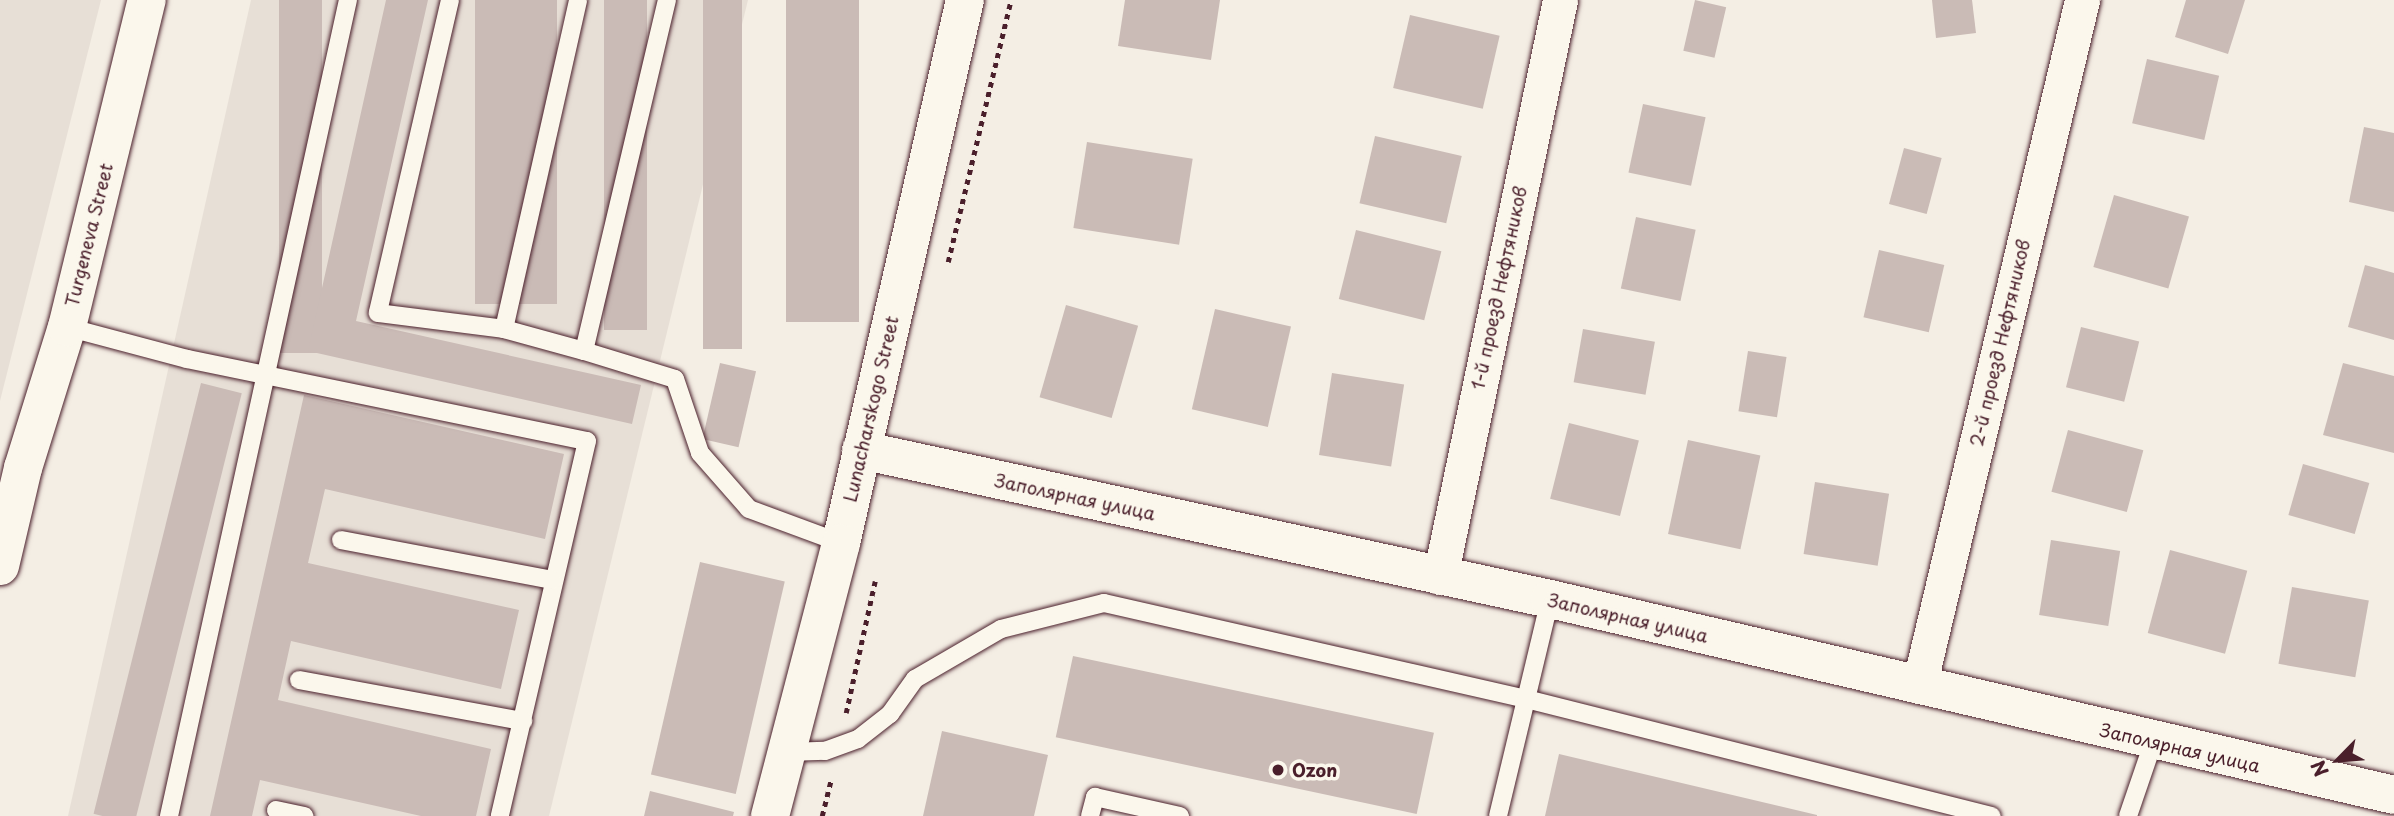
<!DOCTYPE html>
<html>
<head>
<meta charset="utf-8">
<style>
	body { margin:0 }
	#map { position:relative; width:2394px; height:816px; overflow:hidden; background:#f4eee4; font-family:"Playpen Sans",sans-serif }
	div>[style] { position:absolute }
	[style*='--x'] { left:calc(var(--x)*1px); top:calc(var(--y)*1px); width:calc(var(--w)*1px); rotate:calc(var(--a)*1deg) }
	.built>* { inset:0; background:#e7dfd6 }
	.building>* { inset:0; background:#cabbb6; transform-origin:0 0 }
	.path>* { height:4.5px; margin-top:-2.25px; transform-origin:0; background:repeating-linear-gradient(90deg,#4a1f2b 0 5px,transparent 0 10px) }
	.roads { filter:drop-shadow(0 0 2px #4a1f2b) drop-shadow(0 0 2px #4a1f2b) }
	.service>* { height:18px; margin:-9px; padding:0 9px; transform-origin:9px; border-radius:9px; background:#fbf7ec }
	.minor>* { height:35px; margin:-17.5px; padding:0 17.5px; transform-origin:17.5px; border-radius:17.5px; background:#fbf7ec }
	.tertiary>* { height:38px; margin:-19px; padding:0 19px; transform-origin:19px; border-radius:19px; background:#fbf7ec }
	.secondary>* { height:38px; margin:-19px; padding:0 19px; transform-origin:19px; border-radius:19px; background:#fbf7ec }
	.dots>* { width:19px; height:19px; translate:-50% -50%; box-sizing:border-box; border:4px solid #fbf7ec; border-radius:50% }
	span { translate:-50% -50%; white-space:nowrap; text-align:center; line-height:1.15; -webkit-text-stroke:7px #fbf7ec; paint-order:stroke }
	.street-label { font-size:18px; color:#4a1f2b }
	.poi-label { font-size:18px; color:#4a1f2b; font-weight:700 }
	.left { translate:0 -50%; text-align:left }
	.north { position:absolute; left:2303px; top:725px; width:70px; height:70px; -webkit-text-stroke:5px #fbf7ec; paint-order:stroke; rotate:245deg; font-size:19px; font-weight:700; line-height:28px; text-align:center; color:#4a1f2b }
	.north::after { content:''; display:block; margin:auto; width:24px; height:32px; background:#4a1f2b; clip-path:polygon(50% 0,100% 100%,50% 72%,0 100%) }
</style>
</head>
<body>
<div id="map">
	<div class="built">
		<i style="clip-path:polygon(0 0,101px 0,0 401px)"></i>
		<i style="clip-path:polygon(251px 0,748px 0,549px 816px,68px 816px)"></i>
	</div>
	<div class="building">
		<i style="left:279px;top:0;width:43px;height:353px"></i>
		<i style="clip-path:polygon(386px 0,428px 0,356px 321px,641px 385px,632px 424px,308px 351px)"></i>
		<i style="left:475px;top:0;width:82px;height:304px"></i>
		<i style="left:604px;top:0;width:43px;height:330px"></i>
		<i style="left:703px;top:0;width:39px;height:349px"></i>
		<i style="left:786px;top:0;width:73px;height:322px"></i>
		<i style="clip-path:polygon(1125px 0,1220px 0,1211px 60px,1118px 46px)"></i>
		<i style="left:1695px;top:0;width:32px;height:52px;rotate:13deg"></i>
		<i style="clip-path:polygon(1932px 0,1972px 0,1976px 33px,1936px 38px)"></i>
		<i style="clip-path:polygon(2186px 0,2245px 0,2228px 54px,2175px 37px)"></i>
		<i style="left:1410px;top:15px;width:92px;height:75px;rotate:13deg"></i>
		<i style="left:2147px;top:59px;width:74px;height:66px;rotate:13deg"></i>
		<i style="left:1643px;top:104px;width:64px;height:70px;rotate:12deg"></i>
		<i style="clip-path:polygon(2364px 127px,2394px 133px,2394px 212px,2349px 202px)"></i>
		<i style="left:1375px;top:136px;width:89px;height:69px;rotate:13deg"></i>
		<i style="left:1087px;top:142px;width:107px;height:87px;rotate:9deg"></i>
		<i style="left:1904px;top:148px;width:39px;height:58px;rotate:15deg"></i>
		<i style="left:2114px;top:195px;width:78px;height:75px;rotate:16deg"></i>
		<i style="left:1636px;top:217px;width:61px;height:73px;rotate:12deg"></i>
		<i style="left:1356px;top:230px;width:88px;height:71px;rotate:14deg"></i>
		<i style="left:1879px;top:250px;width:67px;height:69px;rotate:13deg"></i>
		<i style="clip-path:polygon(2365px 265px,2394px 273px,2394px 340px,2348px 327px)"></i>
		<i style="left:1066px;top:305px;width:75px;height:96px;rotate:16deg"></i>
		<i style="left:1215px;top:309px;width:78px;height:103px;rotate:13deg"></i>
		<i style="left:2081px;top:327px;width:60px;height:62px;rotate:14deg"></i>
		<i style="left:1583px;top:329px;width:73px;height:54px;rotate:10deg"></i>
		<i style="left:1748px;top:351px;width:39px;height:61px;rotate:9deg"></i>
		<i style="left:720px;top:363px;width:37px;height:78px;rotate:13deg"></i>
		<i style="clip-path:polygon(2343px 363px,2394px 376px,2394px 453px,2323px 435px)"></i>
		<i style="left:1332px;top:373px;width:73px;height:83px;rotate:9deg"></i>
		<i style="left:201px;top:383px;width:42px;height:444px;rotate:14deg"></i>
		<i style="clip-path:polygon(304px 395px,564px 454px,545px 539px,325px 489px,308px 563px,519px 610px,501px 689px,291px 641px,278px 700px,491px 749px,476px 816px,421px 816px,260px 780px,252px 816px,210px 816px)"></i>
		<i style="left:1569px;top:423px;width:72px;height:78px;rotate:14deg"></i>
		<i style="left:2068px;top:430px;width:78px;height:64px;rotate:15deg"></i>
		<i style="left:1688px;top:440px;width:74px;height:96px;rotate:12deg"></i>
		<i style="left:2303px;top:464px;width:69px;height:53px;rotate:16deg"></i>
		<i style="left:1815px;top:482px;width:75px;height:73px;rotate:9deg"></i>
		<i style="left:2051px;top:540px;width:70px;height:76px;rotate:9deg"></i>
		<i style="left:2170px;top:550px;width:80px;height:86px;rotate:15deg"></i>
		<i style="left:700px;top:562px;width:87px;height:218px;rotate:13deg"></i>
		<i style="left:2292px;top:587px;width:78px;height:78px;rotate:10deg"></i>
		<i style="left:1073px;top:656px;width:369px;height:83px;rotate:12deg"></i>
		<i style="clip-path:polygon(942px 731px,1048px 755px,1034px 816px,923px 816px)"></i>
		<i style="clip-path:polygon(1559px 754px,1817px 815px,1817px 816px,1545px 816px)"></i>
		<i style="clip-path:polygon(650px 791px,734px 812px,733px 816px,644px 816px)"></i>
	</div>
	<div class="path">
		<i style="--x:948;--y:262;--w:269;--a:-76.5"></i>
		<i style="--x:846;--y:713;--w:135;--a:-77.6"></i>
		<i style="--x:822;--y:816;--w:38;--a:-76"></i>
	</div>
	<div class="roads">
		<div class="service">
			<i style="--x:450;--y:0;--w:321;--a:103"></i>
			<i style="--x:378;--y:313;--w:127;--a:7.2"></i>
			<i style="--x:504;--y:329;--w:337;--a:-77.3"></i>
			<i style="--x:67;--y:327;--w:124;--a:14.9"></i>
			<i style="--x:187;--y:359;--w:408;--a:11.6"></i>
			<i style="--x:587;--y:441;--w:385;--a:103.1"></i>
			<i style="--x:504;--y:329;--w:83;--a:15.4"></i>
			<i style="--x:584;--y:351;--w:361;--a:-76.7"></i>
			<i style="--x:584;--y:351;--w:95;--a:17.1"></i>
			<i style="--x:675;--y:379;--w:78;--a:71.3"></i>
			<i style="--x:700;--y:453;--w:74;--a:48.8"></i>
			<i style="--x:749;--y:509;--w:98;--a:20.3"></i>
			<i style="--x:341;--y:540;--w:215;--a:10.7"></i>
			<i style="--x:299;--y:680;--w:228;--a:10.4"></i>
			<i style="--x:787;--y:752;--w:38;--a:-2"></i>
			<i style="--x:825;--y:751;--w:35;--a:-20"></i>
			<i style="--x:858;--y:739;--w:41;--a:-38"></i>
			<i style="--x:890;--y:714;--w:43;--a:-54.5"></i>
			<i style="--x:915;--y:679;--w:99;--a:-30.2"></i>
			<i style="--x:1001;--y:629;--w:106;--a:-14.2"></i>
			<i style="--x:1104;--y:603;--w:433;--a:12.8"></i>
			<i style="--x:1526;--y:699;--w:480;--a:14.1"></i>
			<i style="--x:276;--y:810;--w:29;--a:12"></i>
			<i style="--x:169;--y:816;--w:835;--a:-77.63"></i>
			<i style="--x:1090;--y:816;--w:20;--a:-75"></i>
			<i style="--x:1095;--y:797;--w:87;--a:12.6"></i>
			<i style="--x:1498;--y:816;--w:223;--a:-76.5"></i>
			<i style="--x:2128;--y:816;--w:77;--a:-71.1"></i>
		</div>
		<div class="minor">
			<i style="--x:1440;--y:577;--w:589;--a:-78.25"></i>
			<i style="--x:1919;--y:686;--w:705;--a:-76.63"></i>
		</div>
		<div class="tertiary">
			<i style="--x:861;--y:450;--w:705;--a:12.2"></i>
			<i style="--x:1550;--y:599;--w:866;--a:13.07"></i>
			<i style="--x:841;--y:543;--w:557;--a:-77.14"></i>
			<i style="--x:0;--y:566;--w:101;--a:-76.8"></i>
			<i style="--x:23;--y:468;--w:148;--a:-72.7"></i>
			<i style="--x:67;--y:327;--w:337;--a:-76.3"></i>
		</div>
		<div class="secondary">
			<i style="--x:770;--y:816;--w:282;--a:-75.4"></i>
		</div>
	</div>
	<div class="dots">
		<i style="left:1278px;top:770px;background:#4a1f2b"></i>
	</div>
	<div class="street-label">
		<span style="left:89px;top:235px;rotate:-76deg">Turgeneva Street</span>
		<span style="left:1499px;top:288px;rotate:-78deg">1-й проезд Нефтяников</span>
		<span style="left:2000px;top:343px;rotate:-77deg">2-й проезд Нефтяников</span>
		<span style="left:871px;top:409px;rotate:-77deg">Lunacharskogo Street</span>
		<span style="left:1075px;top:497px;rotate:12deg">Заполярная улица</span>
		<span style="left:1628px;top:618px;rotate:13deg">Заполярная улица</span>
		<span style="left:2180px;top:748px;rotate:13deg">Заполярная улица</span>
	</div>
	<div class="poi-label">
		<span class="left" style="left:1292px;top:770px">Ozon</span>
	</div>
	<div class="north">N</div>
</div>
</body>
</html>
